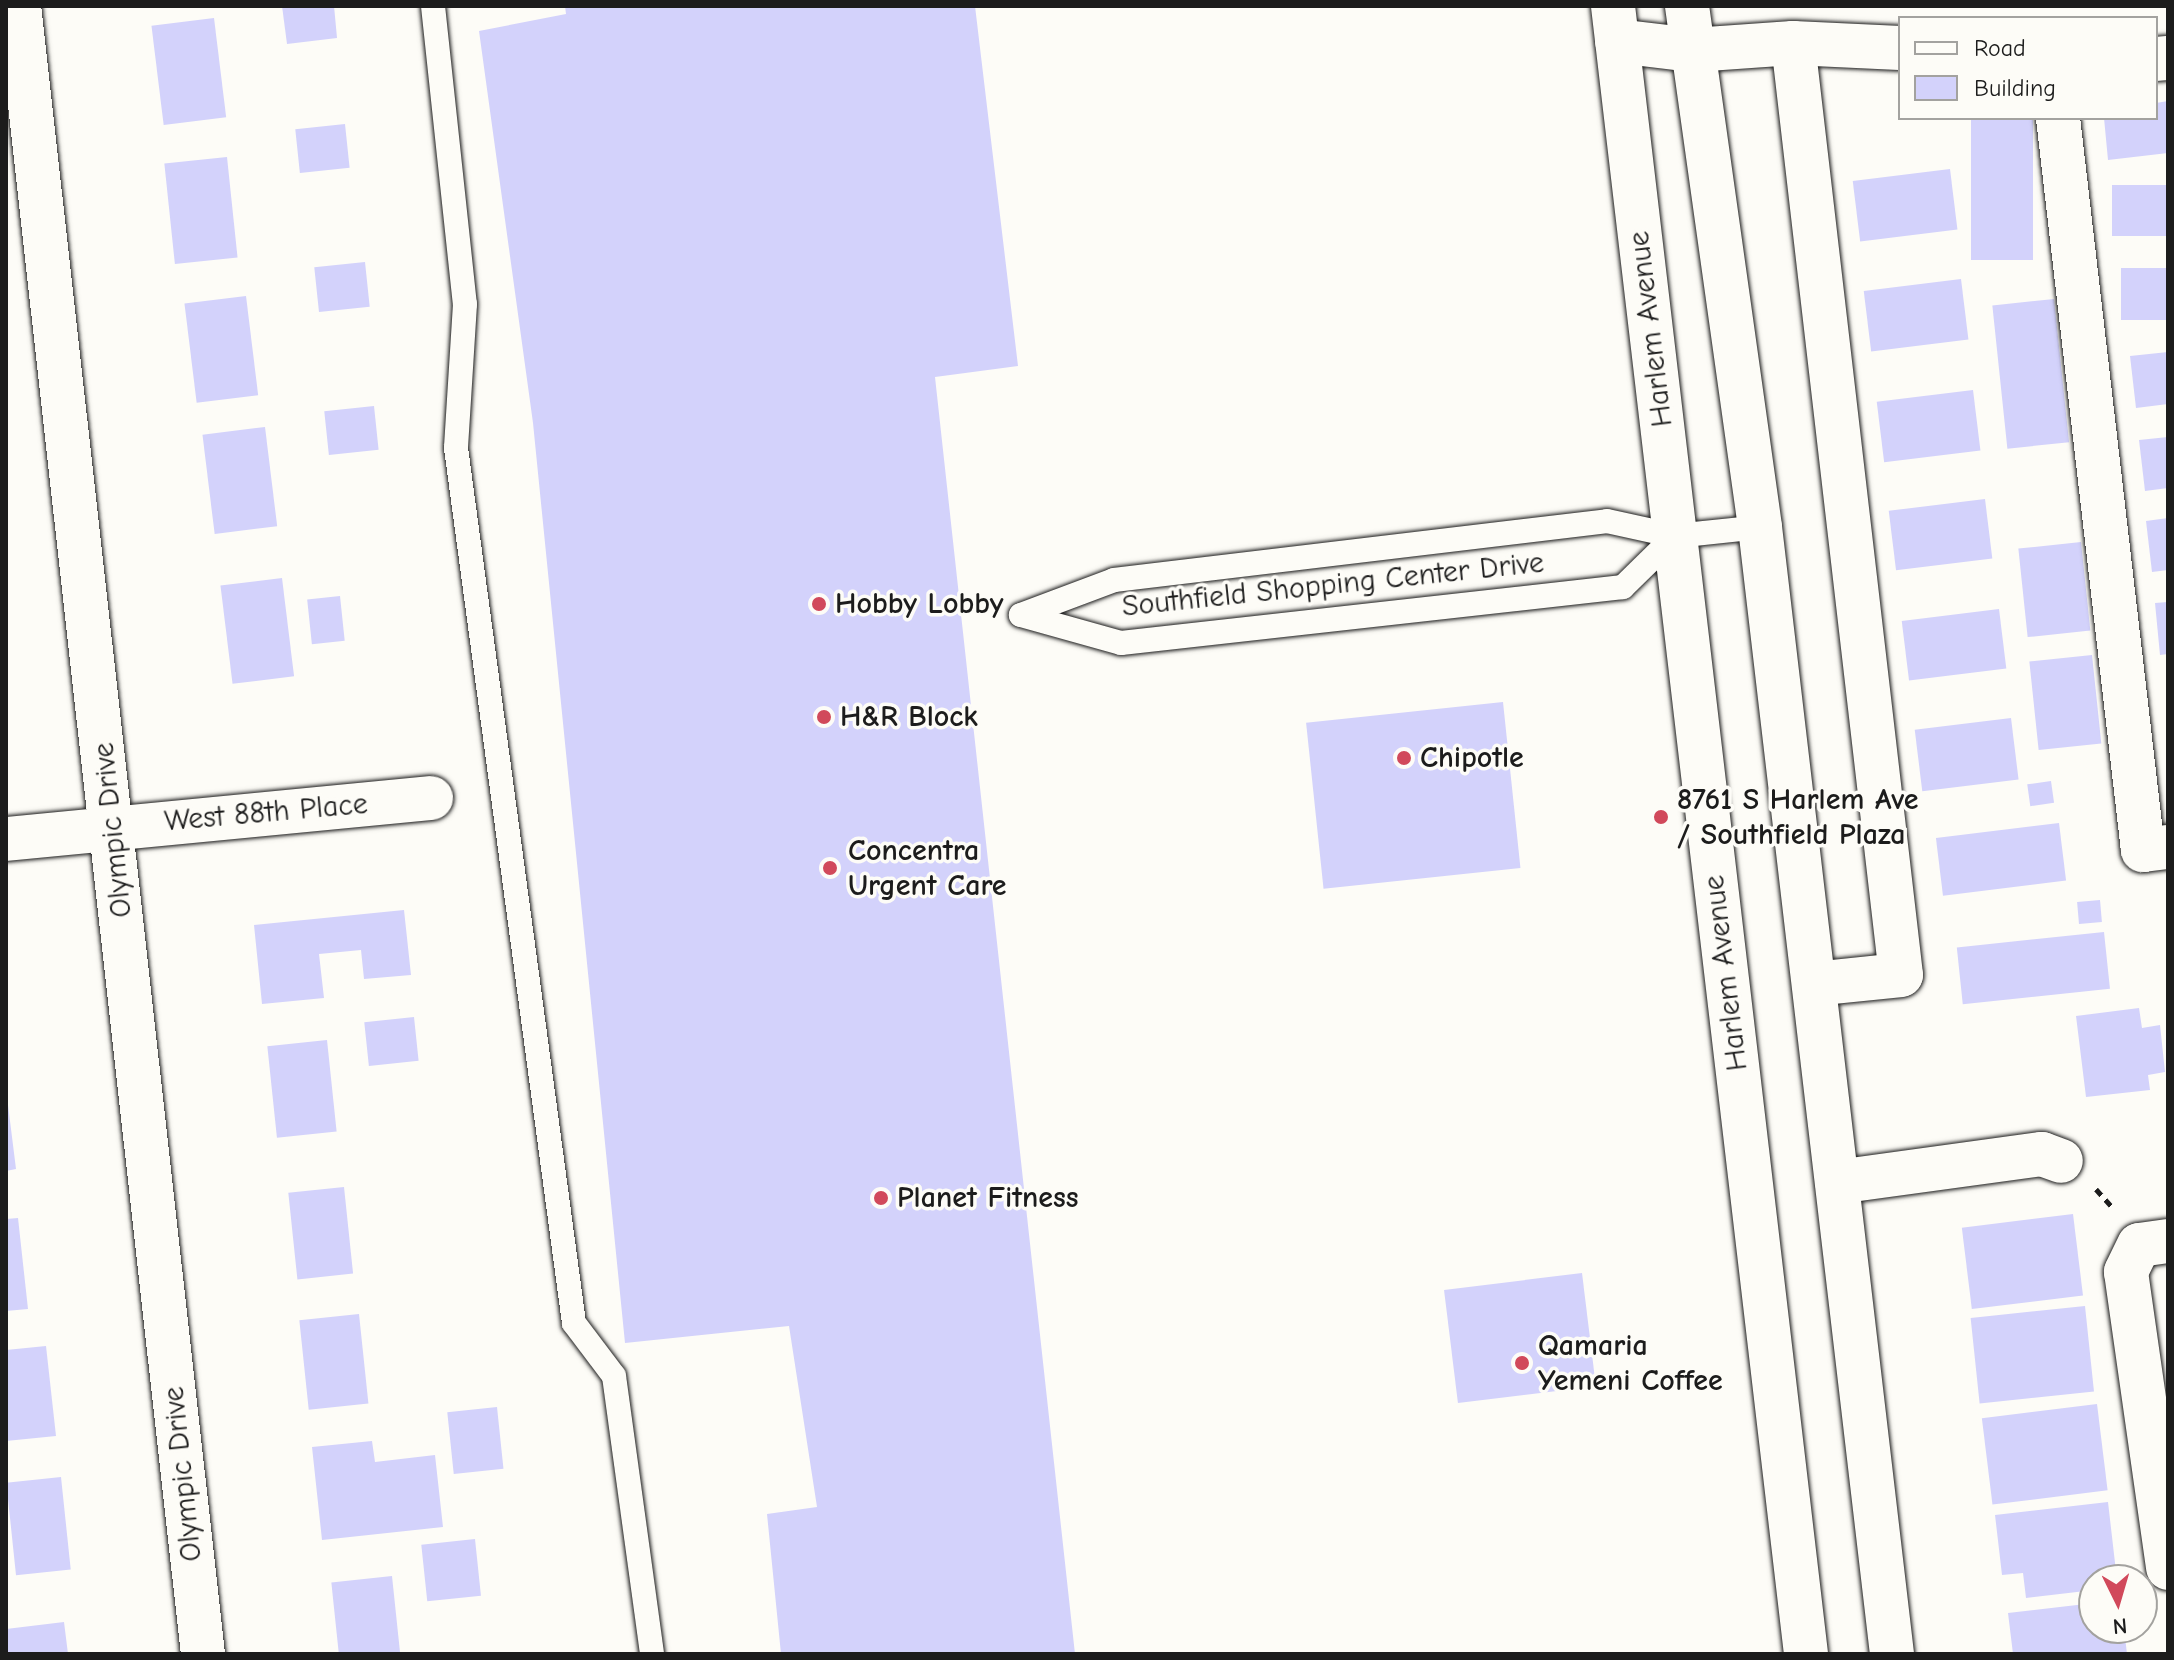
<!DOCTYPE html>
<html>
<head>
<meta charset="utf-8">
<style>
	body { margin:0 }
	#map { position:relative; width:2174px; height:1660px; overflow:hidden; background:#fdfcf7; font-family:"Comic Neue",sans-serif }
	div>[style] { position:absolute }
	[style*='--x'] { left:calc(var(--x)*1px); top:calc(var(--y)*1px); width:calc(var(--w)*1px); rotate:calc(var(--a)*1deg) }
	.building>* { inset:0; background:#d3d2fb; transform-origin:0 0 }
	.path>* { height:5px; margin-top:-2.5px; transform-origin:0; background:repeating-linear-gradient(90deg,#1c1c1c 0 8px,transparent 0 14px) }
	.roads { filter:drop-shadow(0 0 2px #1c1c1c) drop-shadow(0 0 2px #1c1c1c) }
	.lane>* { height:24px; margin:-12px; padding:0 12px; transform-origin:12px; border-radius:12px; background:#fdfcf7 }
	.street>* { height:44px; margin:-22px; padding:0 22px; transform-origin:22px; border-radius:22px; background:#fdfcf7 }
	.primary>* { height:44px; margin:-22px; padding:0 22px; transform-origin:22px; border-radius:22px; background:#fdfcf7 }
	.dots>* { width:22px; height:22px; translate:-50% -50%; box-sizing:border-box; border:4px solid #fdfcf7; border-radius:50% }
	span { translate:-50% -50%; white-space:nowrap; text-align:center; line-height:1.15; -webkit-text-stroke:7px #fdfcf7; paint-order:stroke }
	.street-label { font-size:30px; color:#1c1c1c }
	.poi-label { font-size:30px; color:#1c1c1c; font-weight:700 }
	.left { translate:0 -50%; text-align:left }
	.frame { position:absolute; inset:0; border:8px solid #1c1c1c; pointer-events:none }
	.legend { position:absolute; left:1898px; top:16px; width:260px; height:104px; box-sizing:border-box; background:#fdfcf7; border:2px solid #a3a29f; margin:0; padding:10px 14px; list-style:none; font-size:24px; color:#1c1c1c }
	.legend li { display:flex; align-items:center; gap:16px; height:40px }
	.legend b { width:40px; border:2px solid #a3a29f }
	.north { position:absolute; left:2078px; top:1564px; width:80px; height:80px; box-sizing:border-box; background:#fdfcf7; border:2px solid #a3a29f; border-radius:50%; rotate:175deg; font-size:22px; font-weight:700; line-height:32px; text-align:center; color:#1c1c1c }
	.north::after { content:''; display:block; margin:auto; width:28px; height:36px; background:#d1495b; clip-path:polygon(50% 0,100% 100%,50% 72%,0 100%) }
</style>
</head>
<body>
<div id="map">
	<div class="building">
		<i style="clip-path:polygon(282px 6px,334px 6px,337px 38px,287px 44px)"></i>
		<i style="clip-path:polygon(565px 6px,975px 6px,1018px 366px,935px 377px,1075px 1654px,781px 1654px,767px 1514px,817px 1507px,789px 1326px,625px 1343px,533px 423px,479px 31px,566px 14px)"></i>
		<i style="left:214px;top:18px;width:100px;height:63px;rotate:83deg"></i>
		<i style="clip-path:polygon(2168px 101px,2168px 153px,2108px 160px,2104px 118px,2156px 118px,2156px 103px)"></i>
		<i style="left:1971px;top:118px;width:62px;height:142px"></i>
		<i style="left:345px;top:124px;width:44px;height:50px;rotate:84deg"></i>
		<i style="left:227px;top:157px;width:101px;height:63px;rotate:84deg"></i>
		<i style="left:1950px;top:169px;width:61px;height:98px;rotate:83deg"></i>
		<i style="left:2168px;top:185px;width:51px;height:56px;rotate:90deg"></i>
		<i style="left:365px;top:262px;width:45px;height:51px;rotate:84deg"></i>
		<i style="left:2168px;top:268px;width:52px;height:47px;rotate:90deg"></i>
		<i style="left:1961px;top:279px;width:61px;height:98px;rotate:83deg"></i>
		<i style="left:246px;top:296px;width:100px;height:62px;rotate:83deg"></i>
		<i style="left:2054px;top:299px;width:144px;height:62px;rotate:84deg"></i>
		<i style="clip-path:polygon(2168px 352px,2168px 404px,2136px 408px,2130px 356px)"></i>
		<i style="left:1973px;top:390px;width:61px;height:97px;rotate:83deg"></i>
		<i style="left:374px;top:406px;width:44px;height:50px;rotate:84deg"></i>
		<i style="left:265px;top:427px;width:100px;height:63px;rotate:83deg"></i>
		<i style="clip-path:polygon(2168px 437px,2168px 488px,2145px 491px,2139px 440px)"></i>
		<i style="left:1985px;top:499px;width:60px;height:97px;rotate:83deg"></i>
		<i style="clip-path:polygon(2168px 518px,2168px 570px,2152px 572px,2146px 521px)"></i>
		<i style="left:2081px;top:542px;width:89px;height:63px;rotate:84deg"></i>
		<i style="left:282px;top:578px;width:99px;height:62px;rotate:83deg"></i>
		<i style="left:340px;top:596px;width:45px;height:33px;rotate:84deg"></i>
		<i style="clip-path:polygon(2168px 602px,2168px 654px,2160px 655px,2155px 603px)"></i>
		<i style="left:1999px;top:609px;width:60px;height:98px;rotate:83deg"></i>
		<i style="left:2092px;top:655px;width:89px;height:63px;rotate:84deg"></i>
		<i style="left:1503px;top:702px;width:167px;height:198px;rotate:84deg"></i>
		<i style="left:2011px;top:718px;width:62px;height:97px;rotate:83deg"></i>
		<i style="left:2051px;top:781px;width:22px;height:24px;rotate:82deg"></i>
		<i style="left:2059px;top:823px;width:58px;height:124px;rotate:83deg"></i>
		<i style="left:2100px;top:900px;width:22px;height:23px;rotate:85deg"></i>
		<i style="clip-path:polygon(404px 910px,411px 975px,364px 979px,361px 950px,319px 954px,324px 998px,262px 1004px,254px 925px)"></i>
		<i style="left:2104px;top:932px;width:57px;height:148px;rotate:84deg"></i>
		<i style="clip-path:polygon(2139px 1008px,2142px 1028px,2160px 1025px,2165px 1072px,2148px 1075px,2150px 1090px,2086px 1097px,2076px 1016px)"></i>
		<i style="left:414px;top:1017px;width:44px;height:50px;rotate:84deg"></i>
		<i style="left:327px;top:1040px;width:92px;height:60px;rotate:84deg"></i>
		<i style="clip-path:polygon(6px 1089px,16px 1169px,6px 1171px)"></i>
		<i style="left:344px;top:1187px;width:87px;height:56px;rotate:84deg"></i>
		<i style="left:2073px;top:1214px;width:82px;height:112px;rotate:83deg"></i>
		<i style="clip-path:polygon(18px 1218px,28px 1309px,6px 1311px,6px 1219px)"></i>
		<i style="left:1582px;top:1273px;width:114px;height:139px;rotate:83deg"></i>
		<i style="left:2085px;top:1306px;width:86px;height:115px;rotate:84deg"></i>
		<i style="left:359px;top:1314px;width:90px;height:60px;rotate:84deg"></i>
		<i style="clip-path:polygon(46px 1346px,56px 1436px,6px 1441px,6px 1350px)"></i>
		<i style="left:2097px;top:1404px;width:87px;height:116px;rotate:83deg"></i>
		<i style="left:497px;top:1407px;width:62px;height:50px;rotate:84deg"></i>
		<i style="clip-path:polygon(372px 1441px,375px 1462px,435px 1455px,443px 1527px,322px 1540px,312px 1447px)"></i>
		<i style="left:61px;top:1477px;width:93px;height:55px;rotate:84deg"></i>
		<i style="clip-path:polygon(2108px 1502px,2117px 1580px,2094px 1580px,2094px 1590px,2026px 1598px,2023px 1573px,2002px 1575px,1995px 1515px)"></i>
		<i style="left:475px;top:1539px;width:57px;height:54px;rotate:84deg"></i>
		<i style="left:392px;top:1576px;width:78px;height:61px;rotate:84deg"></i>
		<i style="clip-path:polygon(2094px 1603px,2094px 1628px,2124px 1628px,2127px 1654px,2013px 1654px,2008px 1613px)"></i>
		<i style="clip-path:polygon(64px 1622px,68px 1654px,6px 1654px,6px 1629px)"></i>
	</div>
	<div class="path">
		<i style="--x:2096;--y:1189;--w:25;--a:48"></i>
	</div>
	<div class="roads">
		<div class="lane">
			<i style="--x:433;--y:6;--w:300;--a:83.9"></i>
			<i style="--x:465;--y:304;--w:144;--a:93.6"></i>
			<i style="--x:456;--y:448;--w:883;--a:82.32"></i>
			<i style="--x:574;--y:1323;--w:66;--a:53"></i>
			<i style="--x:614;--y:1376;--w:281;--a:82.2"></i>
			<i style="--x:1675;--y:536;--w:73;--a:135.6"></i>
			<i style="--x:1623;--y:587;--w:505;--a:173.63"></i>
			<i style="--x:1121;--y:643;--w:104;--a:-164.4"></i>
			<i style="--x:1021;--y:615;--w:99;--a:-20.6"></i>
			<i style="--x:1114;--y:580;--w:497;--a:-6.8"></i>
			<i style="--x:1607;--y:521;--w:70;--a:12.4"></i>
			<i style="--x:1675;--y:536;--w:85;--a:-6"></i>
		</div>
		<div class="street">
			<i style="--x:19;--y:6;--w:1658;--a:83.63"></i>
			<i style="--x:1617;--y:41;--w:77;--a:6.8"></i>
			<i style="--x:1693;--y:50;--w:100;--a:-4"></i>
			<i style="--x:1793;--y:43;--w:107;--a:2.7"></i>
			<i style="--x:1793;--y:43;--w:938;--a:83.39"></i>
			<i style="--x:1901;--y:975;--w:87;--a:174.1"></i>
			<i style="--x:2156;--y:59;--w:12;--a:-5"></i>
			<i style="--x:2058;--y:118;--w:737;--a:83.38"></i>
			<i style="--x:2143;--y:850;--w:25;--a:-7"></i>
			<i style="--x:6;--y:839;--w:427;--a:-5.5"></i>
			<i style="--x:1837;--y:1182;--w:207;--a:-7.8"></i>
			<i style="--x:2042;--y:1154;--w:20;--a:20"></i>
			<i style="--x:2168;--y:1241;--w:29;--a:172"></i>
			<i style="--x:2139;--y:1245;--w:30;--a:116"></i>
			<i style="--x:2126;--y:1272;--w:299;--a:81.9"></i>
		</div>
		<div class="primary">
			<i style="--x:1613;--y:6;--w:1659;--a:83.32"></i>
			<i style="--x:1687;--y:6;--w:526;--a:82.02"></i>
			<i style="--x:1760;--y:527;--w:1135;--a:83.32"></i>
		</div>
	</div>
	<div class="dots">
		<i style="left:819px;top:604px;background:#d1495b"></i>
		<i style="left:824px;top:717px;background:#d1495b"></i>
		<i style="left:1404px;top:758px;background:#d1495b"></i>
		<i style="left:1661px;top:817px;background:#d1495b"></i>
		<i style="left:830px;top:868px;background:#d1495b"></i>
		<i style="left:881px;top:1198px;background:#d1495b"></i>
		<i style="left:1522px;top:1363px;background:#d1495b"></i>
	</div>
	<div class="street-label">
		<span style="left:1651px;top:329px;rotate:-97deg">Harlem Avenue</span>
		<span style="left:1333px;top:585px;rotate:-6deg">Southfield Shopping Center Drive</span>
		<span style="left:266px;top:813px;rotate:-5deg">West 88th Place</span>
		<span style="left:113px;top:830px;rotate:-96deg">Olympic Drive</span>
		<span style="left:1726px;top:973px;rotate:-97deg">Harlem Avenue</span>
		<span style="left:183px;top:1474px;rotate:-96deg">Olympic Drive</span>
	</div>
	<div class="poi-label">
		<span class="left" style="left:835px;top:604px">Hobby Lobby</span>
		<span class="left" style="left:840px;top:717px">H&amp;R Block</span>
		<span class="left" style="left:1420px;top:758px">Chipotle</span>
		<span class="left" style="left:1677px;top:817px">8761 S Harlem Ave<br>/ Southfield Plaza</span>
		<span class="left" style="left:848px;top:868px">Concentra<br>Urgent Care</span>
		<span class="left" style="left:897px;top:1198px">Planet Fitness</span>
		<span class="left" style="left:1538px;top:1363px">Qamaria<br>Yemeni Coffee</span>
	</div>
	<div class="frame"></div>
	<ul class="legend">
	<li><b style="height:10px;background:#fdfcf7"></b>Road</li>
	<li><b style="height:22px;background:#d3d2fb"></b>Building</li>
	</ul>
	<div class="north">N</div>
</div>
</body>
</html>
